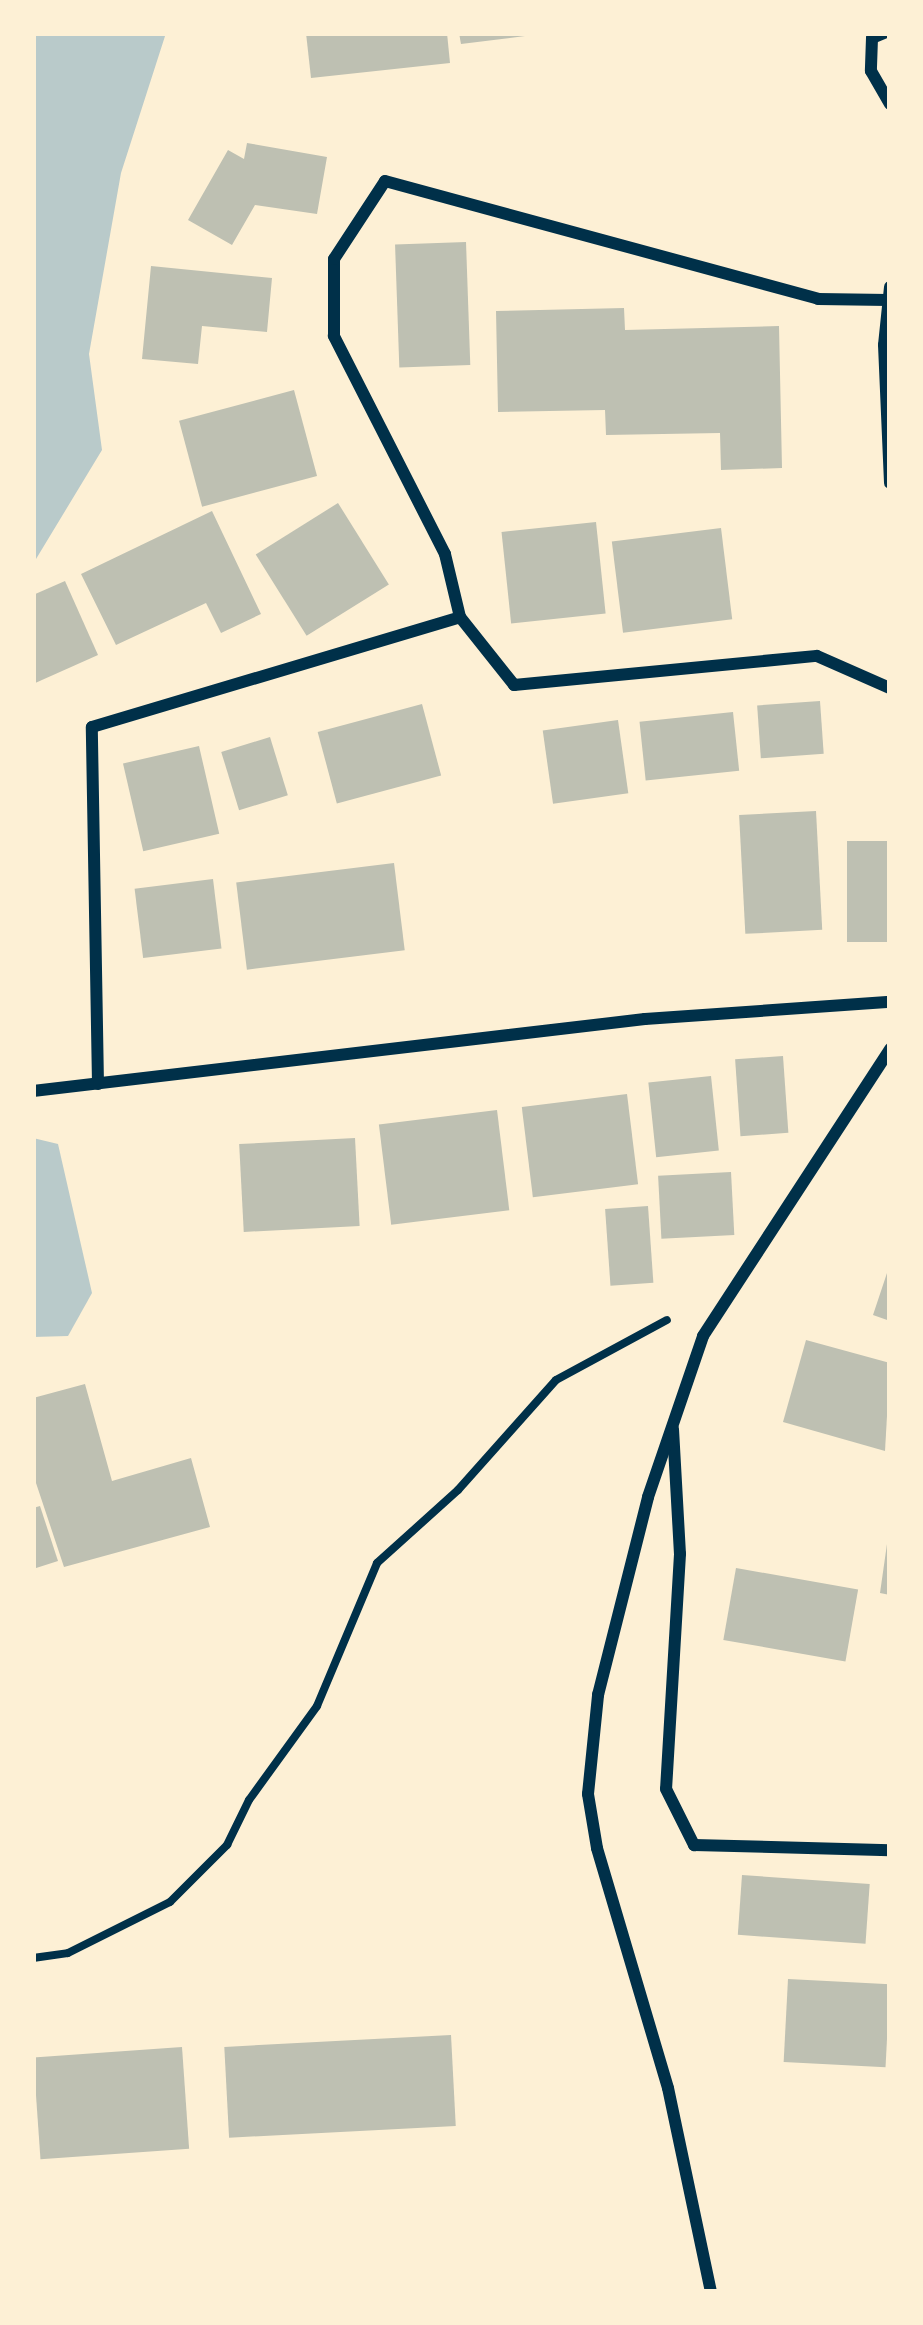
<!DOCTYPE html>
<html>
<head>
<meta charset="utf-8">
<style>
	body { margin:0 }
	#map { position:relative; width:923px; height:2325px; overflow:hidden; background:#fdf0d5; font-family:Georgia,serif }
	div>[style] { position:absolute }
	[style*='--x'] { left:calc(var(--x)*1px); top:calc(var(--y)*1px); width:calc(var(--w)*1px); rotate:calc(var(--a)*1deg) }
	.green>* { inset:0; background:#b9caca }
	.building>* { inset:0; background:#bec0b2; transform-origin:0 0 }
	.path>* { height:8px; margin:-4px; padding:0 4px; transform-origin:4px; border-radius:4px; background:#003049 }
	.minor>* { height:12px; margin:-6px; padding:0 6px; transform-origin:6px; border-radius:6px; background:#003049 }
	span { translate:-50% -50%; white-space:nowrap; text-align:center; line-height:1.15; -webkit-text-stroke:10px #fdf0d5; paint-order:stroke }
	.frame { position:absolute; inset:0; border:36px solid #fdf0d5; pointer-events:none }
</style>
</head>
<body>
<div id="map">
	<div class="green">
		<i style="clip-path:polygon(33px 33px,166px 33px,121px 173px,89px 354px,102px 450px,33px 564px)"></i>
		<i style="clip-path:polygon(33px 1138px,58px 1144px,92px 1293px,68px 1336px,33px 1337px)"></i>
	</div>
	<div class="building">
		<i style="clip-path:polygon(306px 33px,447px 33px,450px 63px,311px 78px)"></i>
		<i style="clip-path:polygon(459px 33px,525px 33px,525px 36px,461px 44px)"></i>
		<i style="clip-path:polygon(247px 143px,327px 157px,317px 214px,255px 205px,232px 245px,188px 220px,228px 150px,244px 159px)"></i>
		<i style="left:466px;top:242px;width:123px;height:71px;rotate:88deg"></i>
		<i style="clip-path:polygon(151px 266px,272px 278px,267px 332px,202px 326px,198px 364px,142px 359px)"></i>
		<i style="clip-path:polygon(624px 308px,625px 330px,779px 326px,782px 468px,721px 470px,720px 433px,606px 435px,605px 410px,498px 412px,496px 311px)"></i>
		<i style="left:294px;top:390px;width:89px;height:119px;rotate:75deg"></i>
		<i style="left:338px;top:503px;width:96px;height:97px;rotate:58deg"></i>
		<i style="clip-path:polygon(212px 511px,261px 614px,221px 633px,206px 603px,116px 645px,81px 574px)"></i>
		<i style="left:596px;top:522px;width:92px;height:95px;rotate:84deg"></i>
		<i style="left:721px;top:528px;width:92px;height:110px;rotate:83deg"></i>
		<i style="clip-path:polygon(65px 581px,98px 655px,33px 684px,33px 595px)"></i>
		<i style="left:820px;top:701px;width:53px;height:63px;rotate:86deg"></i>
		<i style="left:422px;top:704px;width:74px;height:108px;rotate:75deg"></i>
		<i style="left:733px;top:712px;width:59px;height:94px;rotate:84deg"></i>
		<i style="left:618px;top:720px;width:74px;height:76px;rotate:82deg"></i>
		<i style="left:270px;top:737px;width:61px;height:51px;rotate:73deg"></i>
		<i style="left:199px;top:746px;width:90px;height:78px;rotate:77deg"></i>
		<i style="left:816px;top:811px;width:119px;height:77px;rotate:87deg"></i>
		<i style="left:847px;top:841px;width:43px;height:101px"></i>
		<i style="left:394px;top:863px;width:88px;height:159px;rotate:83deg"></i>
		<i style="left:213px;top:879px;width:70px;height:79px;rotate:83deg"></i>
		<i style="left:783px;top:1056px;width:77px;height:48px;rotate:86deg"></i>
		<i style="left:711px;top:1076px;width:75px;height:63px;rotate:84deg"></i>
		<i style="left:627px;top:1094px;width:91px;height:106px;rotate:83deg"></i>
		<i style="left:497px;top:1110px;width:101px;height:119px;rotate:83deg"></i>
		<i style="left:355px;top:1138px;width:88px;height:116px;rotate:87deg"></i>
		<i style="left:731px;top:1172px;width:63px;height:73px;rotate:87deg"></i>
		<i style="left:648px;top:1206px;width:77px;height:43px;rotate:86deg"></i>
		<i style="clip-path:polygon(889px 1267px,890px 1267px,890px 1321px,873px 1315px)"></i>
		<i style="clip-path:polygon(806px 1340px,890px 1363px,885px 1451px,783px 1422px)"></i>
		<i style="clip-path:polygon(85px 1384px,112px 1481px,191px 1458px,210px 1527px,64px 1567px,33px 1474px,33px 1398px)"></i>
		<i style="clip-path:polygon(40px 1506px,58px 1561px,33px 1569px,33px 1508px)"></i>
		<i style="clip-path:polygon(887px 1544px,890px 1544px,890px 1595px,880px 1593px)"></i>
		<i style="left:736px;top:1568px;width:124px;height:73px;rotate:10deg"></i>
		<i style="left:742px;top:1875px;width:128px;height:60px;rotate:4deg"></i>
		<i style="left:788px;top:1979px;width:102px;height:83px;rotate:3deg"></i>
		<i style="left:451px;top:2035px;width:91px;height:227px;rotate:87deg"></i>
		<i style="left:182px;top:2047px;width:102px;height:149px;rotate:86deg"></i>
	</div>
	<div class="path">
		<i style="--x:33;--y:1958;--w:35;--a:-8"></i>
		<i style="--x:68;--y:1953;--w:114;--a:-26.6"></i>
		<i style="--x:170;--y:1902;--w:81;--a:-45"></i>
		<i style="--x:227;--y:1845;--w:50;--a:-63.9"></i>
		<i style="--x:249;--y:1800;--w:116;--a:-54.1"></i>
		<i style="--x:317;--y:1706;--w:155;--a:-67.2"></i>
		<i style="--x:377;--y:1563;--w:109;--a:-42"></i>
		<i style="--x:458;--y:1490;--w:147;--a:-48.3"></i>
		<i style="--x:556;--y:1380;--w:126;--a:-28.4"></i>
	</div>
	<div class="minor">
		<i style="--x:884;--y:33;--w:13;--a:157"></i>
		<i style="--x:872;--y:38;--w:33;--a:92"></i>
		<i style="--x:871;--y:71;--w:38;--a:60"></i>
		<i style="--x:890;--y:287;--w:58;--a:95.9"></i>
		<i style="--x:884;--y:345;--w:138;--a:87.5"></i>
		<i style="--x:460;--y:617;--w:87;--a:51.5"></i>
		<i style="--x:514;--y:685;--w:304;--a:-5.5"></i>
		<i style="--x:817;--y:656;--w:80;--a:23.7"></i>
		<i style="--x:98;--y:1084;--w:357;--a:-91"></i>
		<i style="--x:92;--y:727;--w:384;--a:-16.6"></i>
		<i style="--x:460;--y:617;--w:65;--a:-103.4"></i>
		<i style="--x:445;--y:554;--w:245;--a:-117"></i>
		<i style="--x:334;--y:336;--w:77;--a:-90"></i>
		<i style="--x:334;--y:259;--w:93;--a:-56.8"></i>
		<i style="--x:385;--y:181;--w:449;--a:15.2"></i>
		<i style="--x:818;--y:299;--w:70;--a:0.8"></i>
		<i style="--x:33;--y:1091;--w:616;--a:-6.71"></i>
		<i style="--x:645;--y:1019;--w:246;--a:-4"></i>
		<i style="--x:673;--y:1429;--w:125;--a:86.8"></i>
		<i style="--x:680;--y:1554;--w:235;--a:93.4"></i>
		<i style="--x:666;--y:1789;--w:63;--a:63.4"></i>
		<i style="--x:694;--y:1845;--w:196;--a:1.5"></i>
		<i style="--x:711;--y:2292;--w:208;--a:-101.9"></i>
		<i style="--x:668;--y:2088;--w:250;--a:-106.5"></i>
		<i style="--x:597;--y:1848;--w:55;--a:-99.5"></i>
		<i style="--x:588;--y:1794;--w:100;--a:-84.2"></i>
		<i style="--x:598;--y:1695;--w:204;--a:-75.8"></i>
		<i style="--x:648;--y:1497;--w:170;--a:-71.1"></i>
		<i style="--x:703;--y:1336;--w:343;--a:-56.9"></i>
	</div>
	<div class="frame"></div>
</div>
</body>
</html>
